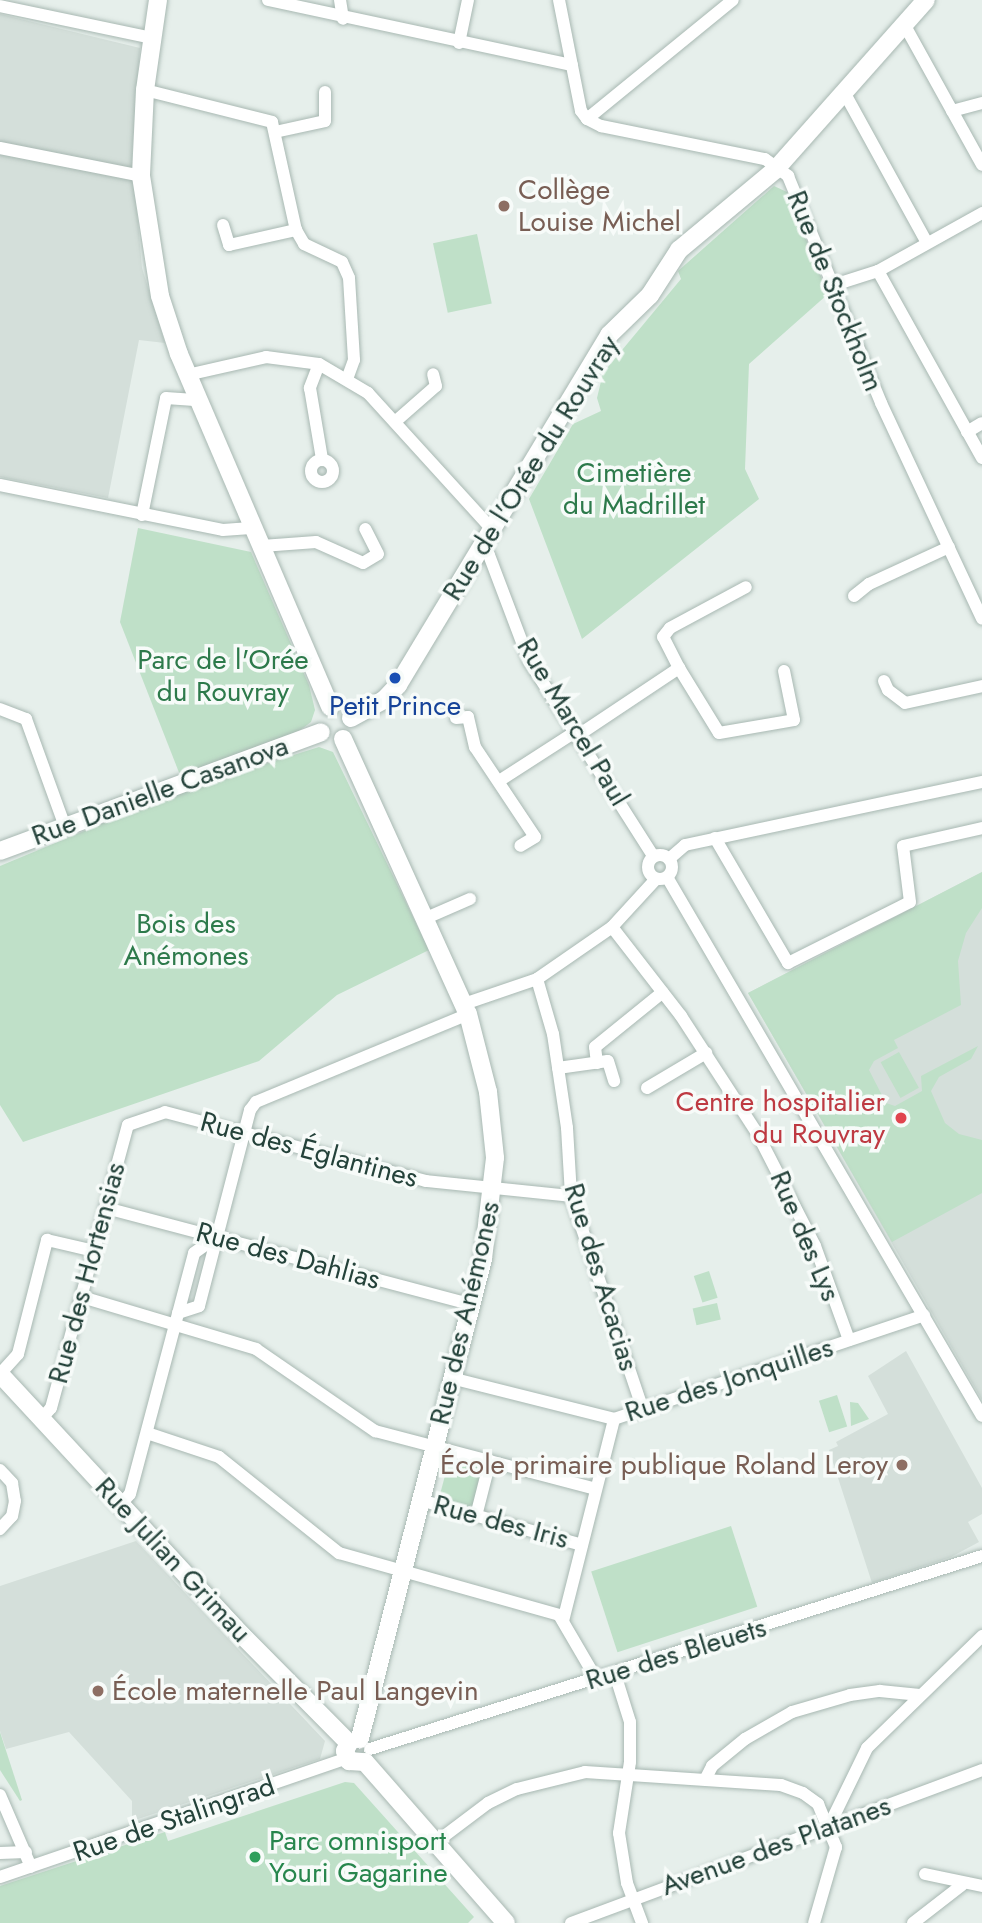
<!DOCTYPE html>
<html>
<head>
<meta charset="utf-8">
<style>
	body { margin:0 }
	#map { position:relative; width:982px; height:1923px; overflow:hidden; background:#e6efeb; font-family:Jost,sans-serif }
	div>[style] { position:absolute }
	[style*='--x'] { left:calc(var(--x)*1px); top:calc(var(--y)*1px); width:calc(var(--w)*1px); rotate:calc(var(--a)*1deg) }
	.built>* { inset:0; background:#d4dfda }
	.green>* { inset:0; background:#bfe0c8; transform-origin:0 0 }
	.roads { filter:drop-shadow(0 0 2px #a8b8b2) drop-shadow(0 0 2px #a8b8b2) }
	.street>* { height:12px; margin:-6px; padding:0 6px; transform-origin:6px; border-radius:6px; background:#fff }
	.street>.ring { margin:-6px; padding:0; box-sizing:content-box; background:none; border:12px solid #fff; border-radius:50% }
	.secondary>* { height:18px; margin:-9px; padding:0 9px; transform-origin:9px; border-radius:9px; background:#fff }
	.dots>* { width:19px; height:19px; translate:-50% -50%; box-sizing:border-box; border:4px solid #f7fbf9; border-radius:50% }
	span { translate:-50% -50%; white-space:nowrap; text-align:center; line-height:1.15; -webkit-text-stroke:7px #f7fbf9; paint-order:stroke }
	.education-label { font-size:28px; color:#785e54 }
	.left { translate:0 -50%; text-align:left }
	.right { translate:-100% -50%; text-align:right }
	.street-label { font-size:28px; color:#24423a }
	.park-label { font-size:28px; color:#2d7a4b }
	.transit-label { font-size:28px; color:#164399 }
	.health-label { font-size:28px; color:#be3a42 }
	.leisure-label { font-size:28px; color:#27864d }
</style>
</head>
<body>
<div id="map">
	<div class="built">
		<i style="clip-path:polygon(0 14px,140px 48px,132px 154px,142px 268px,165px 343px,139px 340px,108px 498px,0 477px)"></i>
		<i style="clip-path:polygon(982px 872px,982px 1400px,748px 993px)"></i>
		<i style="clip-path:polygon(906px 1351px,982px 1488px,982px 1514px,968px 1522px,979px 1542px,951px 1557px,872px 1583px,829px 1450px,838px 1446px,836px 1442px,888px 1414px,868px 1376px)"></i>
		<i style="clip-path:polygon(136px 1541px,325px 1741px,320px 1759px,132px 1821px,132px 1801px,69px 1732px,6px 1749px,0 1731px,0 1586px)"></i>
	</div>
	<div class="green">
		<i style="clip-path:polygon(774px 186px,787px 192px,828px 294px,749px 364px,745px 469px,759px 499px,582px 639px,529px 499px,573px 424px,601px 411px,597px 398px,603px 373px,681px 279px,678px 271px)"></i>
		<i style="left:477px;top:234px;width:71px;height:45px;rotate:78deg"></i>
		<i style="clip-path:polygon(138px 528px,251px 552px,309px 685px,315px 710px,311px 722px,299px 731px,180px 775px,120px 622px)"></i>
		<i style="clip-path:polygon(319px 747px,333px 752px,429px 950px,337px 995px,259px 1061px,23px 1142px,0 1105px,0 866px,185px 789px)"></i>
		<i style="clip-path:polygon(982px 872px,982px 908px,966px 933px,958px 961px,961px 1005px,894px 1040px,898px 1048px,874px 1061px,869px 1070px,886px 1103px,895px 1106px,922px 1091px,921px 1076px,978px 1046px,971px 1059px,939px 1077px,931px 1091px,945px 1123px,959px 1134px,982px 1140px,982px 1193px,892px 1242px,748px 993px)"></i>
		<i style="left:899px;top:1052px;width:41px;height:21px;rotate:61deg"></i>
		<i style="left:709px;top:1271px;width:28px;height:16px;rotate:72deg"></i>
		<i style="left:717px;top:1303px;width:17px;height:25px;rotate:77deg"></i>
		<i style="left:837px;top:1395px;width:33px;height:19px;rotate:72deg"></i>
		<i style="clip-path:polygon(850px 1402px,858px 1403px,869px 1419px,851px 1426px)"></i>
		<i style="left:450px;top:1457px;width:35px;height:45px;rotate:15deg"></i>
		<i style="left:731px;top:1526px;width:85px;height:147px;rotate:72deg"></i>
		<i style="clip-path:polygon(0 1732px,22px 1800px,20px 1801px,0 1770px)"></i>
		<i style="clip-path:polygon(345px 1782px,354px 1783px,474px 1917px,468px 1923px,0 1923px,0 1886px,165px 1832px,168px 1841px)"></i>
	</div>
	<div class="roads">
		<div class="street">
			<i style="--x:268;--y:0;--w:311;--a:12.1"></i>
			<i style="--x:340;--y:0;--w:19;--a:81"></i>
			<i style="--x:559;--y:0;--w:113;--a:78.8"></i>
			<i style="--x:581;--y:111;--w:10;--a:53"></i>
			<i style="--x:587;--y:119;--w:16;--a:27"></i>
			<i style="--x:601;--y:126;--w:167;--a:11.4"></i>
			<i style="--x:765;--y:159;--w:29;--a:36"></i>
			<i style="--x:788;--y:176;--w:245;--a:67.7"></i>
			<i style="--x:881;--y:403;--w:238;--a:64.9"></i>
			<i style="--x:0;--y:6;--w:155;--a:11.9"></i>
			<i style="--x:904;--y:24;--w:161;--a:61"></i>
			<i style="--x:459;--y:43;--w:44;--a:-78.2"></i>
			<i style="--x:145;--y:90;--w:131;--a:14.1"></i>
			<i style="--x:272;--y:122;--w:111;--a:77.5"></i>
			<i style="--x:296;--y:230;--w:16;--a:60"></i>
			<i style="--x:304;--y:244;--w:42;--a:25.3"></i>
			<i style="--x:342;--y:262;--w:17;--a:66"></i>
			<i style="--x:349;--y:278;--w:82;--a:86.5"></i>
			<i style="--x:354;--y:360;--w:20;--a:110"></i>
			<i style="--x:844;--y:92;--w:172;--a:61.2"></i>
			<i style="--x:952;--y:111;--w:31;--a:-15"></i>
			<i style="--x:587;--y:119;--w:188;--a:-39.2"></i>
			<i style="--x:275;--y:132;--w:51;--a:-12.4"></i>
			<i style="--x:325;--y:121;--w:29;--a:-90"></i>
			<i style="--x:0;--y:148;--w:144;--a:11.2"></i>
			<i style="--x:223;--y:225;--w:21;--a:73"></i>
			<i style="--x:229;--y:245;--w:69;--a:-12.6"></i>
			<i style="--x:878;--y:271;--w:214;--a:60.9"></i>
			<i style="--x:834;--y:285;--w:46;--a:-17.7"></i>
			<i style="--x:878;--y:271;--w:119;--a:-29.1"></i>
			<i style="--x:319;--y:364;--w:26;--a:111"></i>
			<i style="--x:310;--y:388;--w:72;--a:80.4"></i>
			<i style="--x:187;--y:375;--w:81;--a:-12.8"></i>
			<i style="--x:266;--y:357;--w:53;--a:7.5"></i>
			<i style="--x:319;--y:364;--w:57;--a:30.6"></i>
			<i style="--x:368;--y:393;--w:181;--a:47.7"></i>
			<i style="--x:396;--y:421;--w:53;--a:-41.2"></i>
			<i style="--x:436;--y:386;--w:12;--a:-104"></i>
			<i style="--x:967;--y:432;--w:17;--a:-31"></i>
			<i class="ring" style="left:311px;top:460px;width:10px;height:10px"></i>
			<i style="--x:0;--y:485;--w:227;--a:11.4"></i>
			<i style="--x:223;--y:530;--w:31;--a:-4"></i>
			<i style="--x:142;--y:515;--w:119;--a:-78.4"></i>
			<i style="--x:166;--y:398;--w:32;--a:4"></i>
			<i style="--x:262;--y:546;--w:54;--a:-4.2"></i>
			<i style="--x:316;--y:542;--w:51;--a:24.1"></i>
			<i style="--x:363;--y:563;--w:17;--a:-31"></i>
			<i style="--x:378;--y:554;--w:28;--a:-117"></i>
			<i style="--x:482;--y:546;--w:11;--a:52"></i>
			<i style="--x:489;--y:555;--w:113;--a:69.3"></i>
			<i style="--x:529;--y:661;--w:232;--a:57.5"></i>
			<i style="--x:854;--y:596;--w:19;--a:-39"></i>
			<i style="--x:869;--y:584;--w:88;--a:-24.8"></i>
			<i style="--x:679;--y:668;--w:35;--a:-117"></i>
			<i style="--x:663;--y:637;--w:11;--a:-52"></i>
			<i style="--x:670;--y:628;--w:86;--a:-28.3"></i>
			<i style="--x:884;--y:681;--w:10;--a:66"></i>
			<i style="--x:888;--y:690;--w:21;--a:37"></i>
			<i style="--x:905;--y:703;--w:79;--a:-12.4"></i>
			<i style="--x:0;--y:709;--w:28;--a:21"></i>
			<i style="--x:26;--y:719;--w:112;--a:70.1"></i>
			<i style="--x:456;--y:718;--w:12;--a:-5"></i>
			<i style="--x:468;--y:717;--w:31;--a:77"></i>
			<i style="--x:475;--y:747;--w:108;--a:56.3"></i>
			<i style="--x:535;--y:837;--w:17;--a:149"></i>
			<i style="--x:577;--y:736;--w:123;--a:-33.7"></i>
			<i style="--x:679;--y:668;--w:76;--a:58.4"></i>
			<i style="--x:719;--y:733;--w:76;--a:-9.8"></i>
			<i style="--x:794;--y:720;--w:50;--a:-101.5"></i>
			<i style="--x:499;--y:781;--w:90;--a:-32.8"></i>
			<i style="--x:715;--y:838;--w:145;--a:59.7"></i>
			<i style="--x:788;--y:963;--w:136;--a:-26.6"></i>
			<i style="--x:910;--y:902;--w:56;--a:-97.1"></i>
			<i style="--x:903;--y:846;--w:81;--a:-12.8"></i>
			<i class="ring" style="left:648px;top:855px;width:12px;height:12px"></i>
			<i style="--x:669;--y:859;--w:21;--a:-41"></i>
			<i style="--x:685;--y:845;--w:304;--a:-12"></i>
			<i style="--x:667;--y:877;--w:624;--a:59.7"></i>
			<i style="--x:426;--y:918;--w:48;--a:-23.4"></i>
			<i style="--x:612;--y:927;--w:113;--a:52.2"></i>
			<i style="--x:681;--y:1016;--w:140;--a:57"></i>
			<i style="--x:757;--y:1133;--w:127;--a:62.8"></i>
			<i style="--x:815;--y:1246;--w:100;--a:70.1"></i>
			<i style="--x:537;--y:979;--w:57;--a:73.8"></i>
			<i style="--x:553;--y:1034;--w:95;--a:81.5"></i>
			<i style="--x:567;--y:1128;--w:68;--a:86.6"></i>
			<i style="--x:571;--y:1196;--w:226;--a:71.4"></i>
			<i style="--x:464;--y:1004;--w:77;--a:-18.9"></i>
			<i style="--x:537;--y:979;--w:91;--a:-34.7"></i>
			<i style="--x:612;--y:927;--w:65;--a:-47.5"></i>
			<i style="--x:597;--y:1063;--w:16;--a:-97"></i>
			<i style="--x:595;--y:1047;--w:87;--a:-39"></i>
			<i style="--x:558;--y:1068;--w:50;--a:-8"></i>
			<i style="--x:608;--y:1061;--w:21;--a:73"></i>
			<i style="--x:647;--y:1088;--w:69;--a:-30.7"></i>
			<i style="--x:106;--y:1208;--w:376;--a:14.8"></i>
			<i style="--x:82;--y:1297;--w:182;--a:16.6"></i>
			<i style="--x:256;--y:1349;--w:145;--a:34.6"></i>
			<i style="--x:375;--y:1431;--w:228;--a:14.7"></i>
			<i style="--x:178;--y:1313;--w:22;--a:-18"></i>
			<i style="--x:199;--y:1306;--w:203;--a:-75.4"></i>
			<i style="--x:250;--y:1110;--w:10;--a:-53"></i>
			<i style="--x:256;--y:1102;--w:230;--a:-22.5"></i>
			<i style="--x:0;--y:1374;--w:27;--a:-48"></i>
			<i style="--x:18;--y:1354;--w:118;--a:-75.7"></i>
			<i style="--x:47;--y:1240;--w:48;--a:13.2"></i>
			<i style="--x:451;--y:1378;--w:168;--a:14.1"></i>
			<i style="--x:614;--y:1419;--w:327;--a:-18.5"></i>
			<i style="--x:42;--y:1418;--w:13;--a:-48"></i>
			<i style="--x:51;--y:1408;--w:293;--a:-74.8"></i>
			<i style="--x:128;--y:1125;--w:39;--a:-19"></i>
			<i style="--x:165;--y:1112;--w:270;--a:14.8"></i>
			<i style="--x:426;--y:1181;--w:146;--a:5.9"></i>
			<i style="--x:147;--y:1433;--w:76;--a:18.4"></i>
			<i style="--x:219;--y:1457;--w:154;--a:38.7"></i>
			<i style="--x:339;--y:1553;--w:229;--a:15.7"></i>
			<i style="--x:559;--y:1615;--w:75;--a:59.7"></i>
			<i style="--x:0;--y:1470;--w:18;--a:47"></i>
			<i style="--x:12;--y:1483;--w:18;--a:81"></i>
			<i style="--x:15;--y:1501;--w:15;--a:101"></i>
			<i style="--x:12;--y:1516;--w:18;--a:133"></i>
			<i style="--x:420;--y:1500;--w:168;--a:15.5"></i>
			<i style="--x:121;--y:1504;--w:13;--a:-48"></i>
			<i style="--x:130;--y:1494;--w:249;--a:-75.1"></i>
			<i style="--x:194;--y:1253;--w:28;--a:-35"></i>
			<i style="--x:476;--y:1516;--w:57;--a:-75.7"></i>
			<i style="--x:563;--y:1621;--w:208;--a:-75.8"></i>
			<i style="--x:615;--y:1674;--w:50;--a:72.6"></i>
			<i style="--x:630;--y:1722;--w:40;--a:90"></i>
			<i style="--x:630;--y:1762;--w:72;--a:98.8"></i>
			<i style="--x:619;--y:1833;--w:51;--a:80.9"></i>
			<i style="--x:627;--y:1883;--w:43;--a:69.4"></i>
			<i style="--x:370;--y:1749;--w:642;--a:-17.5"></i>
			<i style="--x:706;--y:1778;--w:13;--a:-63"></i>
			<i style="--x:712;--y:1766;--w:43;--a:-39.3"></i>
			<i style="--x:745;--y:1739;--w:54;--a:-29.9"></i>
			<i style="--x:792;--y:1712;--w:60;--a:-16.3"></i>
			<i style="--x:850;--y:1695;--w:30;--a:-8"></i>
			<i style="--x:880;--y:1691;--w:40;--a:5.7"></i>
			<i style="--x:0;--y:1795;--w:78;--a:66.7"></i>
			<i style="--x:829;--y:1826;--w:87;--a:-64"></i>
			<i style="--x:867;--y:1748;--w:161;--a:-44.2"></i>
			<i style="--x:435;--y:1843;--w:66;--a:-37"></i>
			<i style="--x:488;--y:1803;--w:32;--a:-26"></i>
			<i style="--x:517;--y:1789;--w:70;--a:-14"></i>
			<i style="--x:585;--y:1772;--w:196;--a:3.8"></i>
			<i style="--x:781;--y:1785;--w:23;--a:20"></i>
			<i style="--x:803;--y:1793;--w:19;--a:36"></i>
			<i style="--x:818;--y:1804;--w:47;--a:67.3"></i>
			<i style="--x:836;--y:1847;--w:79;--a:106.1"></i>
			<i style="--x:0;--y:1853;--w:26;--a:-2"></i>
			<i style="--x:925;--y:1874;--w:58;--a:11.9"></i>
			<i style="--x:0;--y:1877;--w:367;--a:-18.9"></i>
			<i style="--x:571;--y:1923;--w:439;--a:-20.4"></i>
			<i style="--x:913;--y:1923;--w:62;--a:-37.8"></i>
		</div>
		<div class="secondary">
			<i style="--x:158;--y:0;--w:91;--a:98.2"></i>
			<i style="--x:145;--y:90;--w:86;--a:92.7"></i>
			<i style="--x:141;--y:176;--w:121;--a:81"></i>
			<i style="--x:160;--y:296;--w:61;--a:71.9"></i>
			<i style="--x:179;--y:354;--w:384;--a:66.8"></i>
			<i style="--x:351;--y:718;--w:38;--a:-29"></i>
			<i style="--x:384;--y:700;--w:21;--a:-47"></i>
			<i style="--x:398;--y:685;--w:409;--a:-58.9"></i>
			<i style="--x:609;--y:335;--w:57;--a:-44.3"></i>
			<i style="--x:650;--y:295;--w:54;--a:-57.2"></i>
			<i style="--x:679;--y:250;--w:125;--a:-39.8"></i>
			<i style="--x:775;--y:170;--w:227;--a:-48.4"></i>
			<i style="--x:343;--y:739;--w:302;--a:65.6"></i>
			<i style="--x:468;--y:1014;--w:81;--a:75.6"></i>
			<i style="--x:488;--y:1092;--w:66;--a:83.9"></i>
			<i style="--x:495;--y:1158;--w:102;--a:96.8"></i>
			<i style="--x:483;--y:1259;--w:496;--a:104.4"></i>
			<i style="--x:0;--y:851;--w:342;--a:-20.3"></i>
			<i style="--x:0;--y:1374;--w:346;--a:47.2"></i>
			<i style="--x:235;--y:1628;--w:162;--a:45.3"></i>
			<i style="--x:349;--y:1743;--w:9;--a:117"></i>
			<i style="--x:345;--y:1751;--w:11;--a:68"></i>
			<i style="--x:349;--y:1761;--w:16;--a:4"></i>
			<i style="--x:365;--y:1762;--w:214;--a:48.8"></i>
		</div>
	</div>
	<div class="dots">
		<i style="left:504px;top:206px;background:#8d6e63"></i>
		<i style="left:395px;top:678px;background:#1a4fb4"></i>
		<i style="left:901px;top:1118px;background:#e0444e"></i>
		<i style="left:902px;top:1465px;background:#8d6e63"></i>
		<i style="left:98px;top:1691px;background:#8d6e63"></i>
		<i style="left:255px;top:1857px;background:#2e9e5b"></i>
	</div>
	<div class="education-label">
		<span class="left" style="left:518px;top:206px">Collège<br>Louise Michel</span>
		<span class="right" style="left:888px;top:1465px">École primaire publique Roland Leroy</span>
		<span class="left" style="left:112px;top:1691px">École maternelle Paul Langevin</span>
	</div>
	<div class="street-label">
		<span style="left:835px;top:291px;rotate:68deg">Rue de Stockholm</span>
		<span style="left:531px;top:468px;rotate:-58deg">Rue de l'Orée du Rouvray</span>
		<span style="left:573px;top:722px;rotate:59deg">Rue Marcel Paul</span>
		<span style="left:160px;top:791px;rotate:-20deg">Rue Danielle Casanova</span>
		<span style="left:309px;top:1150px;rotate:15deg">Rue des Églantines</span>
		<span style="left:805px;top:1236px;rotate:67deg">Rue des Lys</span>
		<span style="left:288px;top:1256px;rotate:15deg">Rue des Dahlias</span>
		<span style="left:87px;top:1273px;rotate:-75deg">Rue des Hortensias</span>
		<span style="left:601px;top:1277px;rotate:73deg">Rue des Acacias</span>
		<span style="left:465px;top:1313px;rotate:-77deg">Rue des Anémones</span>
		<span style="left:729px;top:1380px;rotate:-18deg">Rue des Jonquilles</span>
		<span style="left:501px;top:1522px;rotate:15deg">Rue des Iris</span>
		<span style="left:173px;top:1560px;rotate:47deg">Rue Julian Grimau</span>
		<span style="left:676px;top:1654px;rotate:-17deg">Rue des Bleuets</span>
		<span style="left:174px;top:1819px;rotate:-19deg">Rue de Stalingrad</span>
		<span style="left:776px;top:1846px;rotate:-20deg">Avenue des Platanes</span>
	</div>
	<div class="park-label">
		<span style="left:634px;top:489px">Cimetière<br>du Madrillet</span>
		<span style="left:223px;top:676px">Parc de l'Orée<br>du Rouvray</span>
		<span style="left:186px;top:940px">Bois des<br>Anémones</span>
	</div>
	<div class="transit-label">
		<span style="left:395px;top:706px">Petit Prince</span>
	</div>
	<div class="health-label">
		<span class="right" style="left:885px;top:1118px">Centre hospitalier<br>du Rouvray</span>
	</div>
	<div class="leisure-label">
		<span class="left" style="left:269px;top:1857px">Parc omnisport<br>Youri Gagarine</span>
	</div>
</div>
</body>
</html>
